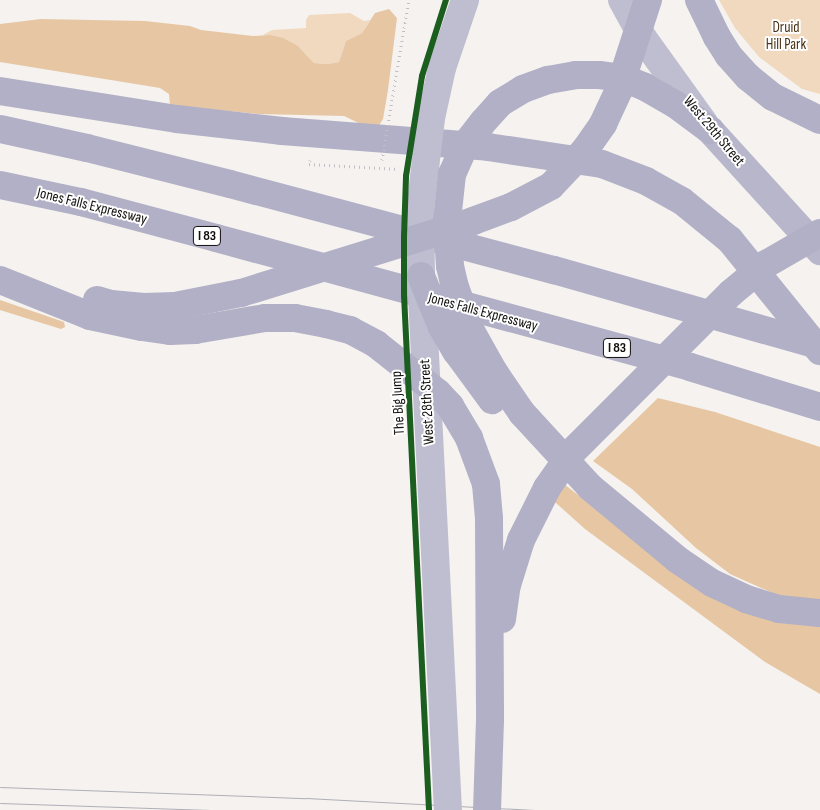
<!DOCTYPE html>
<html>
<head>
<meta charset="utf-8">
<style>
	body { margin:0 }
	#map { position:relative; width:820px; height:810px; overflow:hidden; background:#f5f2ef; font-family:"Sofia Sans Condensed",sans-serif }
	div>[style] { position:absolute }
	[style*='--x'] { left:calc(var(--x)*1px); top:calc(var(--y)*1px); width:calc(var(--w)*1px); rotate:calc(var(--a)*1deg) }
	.green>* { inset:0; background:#f1d9bf }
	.forest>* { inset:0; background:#e7c7a3 }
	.path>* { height:3px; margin-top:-1.5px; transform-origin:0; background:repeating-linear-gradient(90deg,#c0bfc7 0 1px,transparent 0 5px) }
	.secondary>* { height:28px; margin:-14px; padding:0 14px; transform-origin:14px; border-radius:14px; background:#bfbdd0 }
	.primary>* { height:28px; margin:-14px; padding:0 14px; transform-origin:14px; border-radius:14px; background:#b8b6ca }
	.highway>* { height:28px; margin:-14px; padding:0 14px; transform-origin:14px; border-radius:14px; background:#b2b0c6 }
	.tram>* { height:1px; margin:-0.5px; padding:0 0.5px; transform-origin:0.5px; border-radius:0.5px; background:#afafb7 }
	.path-bridge>* { height:3px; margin-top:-1.5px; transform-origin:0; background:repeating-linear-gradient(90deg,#c0bfc7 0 1px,transparent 0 5px) }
	.secondary-bridge>* { height:28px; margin:-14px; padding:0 14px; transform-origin:14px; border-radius:14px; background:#bfbdd0 }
	.highway-bridge>* { height:28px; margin:-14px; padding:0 14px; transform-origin:14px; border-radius:14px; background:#b2b0c6 }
	.cycleway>* { height:6px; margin:-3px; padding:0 3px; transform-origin:3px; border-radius:3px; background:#1b5e20 }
	span { translate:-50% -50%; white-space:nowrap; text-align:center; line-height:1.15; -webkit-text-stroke:4px #fff; paint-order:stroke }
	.shield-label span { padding:1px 4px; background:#fff; border:1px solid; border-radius:4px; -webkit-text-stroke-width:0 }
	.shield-label { font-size:14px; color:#12100e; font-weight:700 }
	.park-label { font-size:15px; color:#483114 }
	.street-label { font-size:15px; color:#12100e }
</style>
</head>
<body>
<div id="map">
	<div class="green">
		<i style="clip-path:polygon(719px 0,820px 0,820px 94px,802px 89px,759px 57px,735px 28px)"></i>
		<i style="clip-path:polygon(350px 13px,364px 21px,370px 20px,362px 33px,346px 41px,339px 62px,328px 64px,314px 63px,298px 46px,263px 35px,272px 30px,306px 28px,306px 20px,309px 15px)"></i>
	</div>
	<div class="forest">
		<i style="clip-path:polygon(389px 9px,397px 18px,388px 90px,383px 119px,378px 127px,371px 129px,344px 116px,258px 114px,178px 106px,170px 105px,169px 94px,160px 88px,0 62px,0 24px,41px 19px,145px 21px,190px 26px,201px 30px,253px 36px,270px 35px,283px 38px,298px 46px,314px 63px,328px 64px,339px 62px,346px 41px,362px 33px,375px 13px)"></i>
		<i style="clip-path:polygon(0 300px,64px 322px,65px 327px,61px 329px,0 310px)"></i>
		<i style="clip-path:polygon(658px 398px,715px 412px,820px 447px,820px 601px,779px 596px,730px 574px,696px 548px,632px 489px,593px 461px)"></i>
		<i style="clip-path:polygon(547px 471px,625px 531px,820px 625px,820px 694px,765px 662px,585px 529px,537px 486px)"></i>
	</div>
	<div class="path">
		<i style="--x:404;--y:28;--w:28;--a:-80"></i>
		<i style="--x:310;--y:160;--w:4;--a:104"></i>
		<i style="--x:309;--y:164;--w:90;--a:3.2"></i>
	</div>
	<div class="secondary">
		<i style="--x:622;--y:0;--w:43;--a:61.1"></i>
		<i style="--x:643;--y:38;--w:105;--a:54.3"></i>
		<i style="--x:431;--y:118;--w:51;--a:-77.6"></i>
		<i style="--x:442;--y:68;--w:72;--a:-71.3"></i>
	</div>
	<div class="primary">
		<i style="--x:710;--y:130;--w:164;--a:47.7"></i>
	</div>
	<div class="highway">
		<i style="--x:699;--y:0;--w:41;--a:64.1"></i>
		<i style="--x:717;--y:37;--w:22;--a:58"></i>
		<i style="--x:729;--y:56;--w:28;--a:48"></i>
		<i style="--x:748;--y:77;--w:32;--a:39"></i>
		<i style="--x:773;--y:97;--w:52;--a:26.1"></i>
		<i style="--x:0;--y:91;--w:179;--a:9"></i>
		<i style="--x:177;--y:119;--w:106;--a:6.5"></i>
		<i style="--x:282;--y:131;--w:207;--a:4.4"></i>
		<i style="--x:488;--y:147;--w:115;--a:8.5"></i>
		<i style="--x:602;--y:164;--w:47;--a:21.1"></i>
		<i style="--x:646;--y:181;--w:41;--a:29.1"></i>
		<i style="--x:682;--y:201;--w:62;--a:39.1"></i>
		<i style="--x:483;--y:122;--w:25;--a:-48"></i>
		<i style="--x:500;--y:103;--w:27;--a:-31"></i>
		<i style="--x:523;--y:89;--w:27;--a:-20"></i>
		<i style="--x:548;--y:80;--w:28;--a:-10"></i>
		<i style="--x:576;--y:75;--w:23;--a:0"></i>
		<i style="--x:599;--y:75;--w:24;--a:7"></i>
		<i style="--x:623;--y:78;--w:24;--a:22"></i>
		<i style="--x:645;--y:87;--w:34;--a:30"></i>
		<i style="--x:675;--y:104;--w:44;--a:36.6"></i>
		<i style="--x:0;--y:129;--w:89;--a:12.3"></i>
		<i style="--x:87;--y:148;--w:147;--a:14.1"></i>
		<i style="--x:230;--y:184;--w:335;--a:14.9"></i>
		<i style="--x:554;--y:270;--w:277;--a:15.9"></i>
		<i style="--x:0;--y:185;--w:83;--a:11.9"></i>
		<i style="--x:81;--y:202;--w:140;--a:14.9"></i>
		<i style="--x:216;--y:238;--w:491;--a:15.2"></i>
		<i style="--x:690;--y:367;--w:136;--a:17.1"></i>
		<i style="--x:590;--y:487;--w:114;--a:39.7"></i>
		<i style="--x:678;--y:560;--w:41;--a:34.1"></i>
		<i style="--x:712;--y:583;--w:38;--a:25"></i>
		<i style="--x:746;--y:599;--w:34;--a:17"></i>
		<i style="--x:779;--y:609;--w:41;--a:5.6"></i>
	</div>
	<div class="tram">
		<i style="--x:0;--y:787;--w:306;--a:2.1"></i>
		<i style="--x:306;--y:798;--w:231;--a:3"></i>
		<i style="--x:0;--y:803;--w:216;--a:1.9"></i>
	</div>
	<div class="path-bridge">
		<i style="--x:382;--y:160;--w:134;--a:-80.5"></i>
	</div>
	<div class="secondary-bridge">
		<i style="--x:431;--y:118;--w:93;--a:96.8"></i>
		<i style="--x:420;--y:210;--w:66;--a:89.1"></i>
		<i style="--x:421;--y:276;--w:535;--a:87.11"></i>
	</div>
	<div class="highway-bridge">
		<i style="--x:483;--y:122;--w:29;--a:128"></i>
		<i style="--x:465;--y:145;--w:32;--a:114"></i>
		<i style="--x:452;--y:174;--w:47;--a:96.1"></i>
		<i style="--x:447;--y:221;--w:45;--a:86.2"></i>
		<i style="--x:450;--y:266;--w:22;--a:77"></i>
		<i style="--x:455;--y:287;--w:47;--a:70"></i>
		<i style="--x:471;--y:331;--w:47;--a:60.7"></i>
		<i style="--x:494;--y:372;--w:50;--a:55.7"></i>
		<i style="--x:522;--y:413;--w:100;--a:47.4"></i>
		<i style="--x:730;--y:240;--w:143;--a:51"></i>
		<i style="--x:421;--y:276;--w:55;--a:67.6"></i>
		<i style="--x:442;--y:327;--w:28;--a:60"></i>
		<i style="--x:456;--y:351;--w:61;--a:53.7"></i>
		<i style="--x:0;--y:280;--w:97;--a:21.8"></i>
		<i style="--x:90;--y:316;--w:53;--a:11.9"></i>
		<i style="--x:142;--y:327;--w:28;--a:8"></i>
		<i style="--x:170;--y:331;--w:25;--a:-2"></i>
		<i style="--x:195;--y:330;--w:71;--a:-9.7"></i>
		<i style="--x:265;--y:318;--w:30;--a:0"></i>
		<i style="--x:295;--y:318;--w:32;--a:11"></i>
		<i style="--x:326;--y:324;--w:25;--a:14"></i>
		<i style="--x:350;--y:330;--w:30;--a:28"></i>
		<i style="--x:376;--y:344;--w:79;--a:38.3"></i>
		<i style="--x:438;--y:393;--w:18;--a:47"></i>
		<i style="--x:450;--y:406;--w:37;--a:59"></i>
		<i style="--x:469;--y:438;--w:49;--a:69.7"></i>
		<i style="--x:486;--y:484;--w:35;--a:85"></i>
		<i style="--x:489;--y:519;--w:201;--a:89.7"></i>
		<i style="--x:490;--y:720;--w:90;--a:91.9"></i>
		<i style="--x:97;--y:300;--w:15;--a:16"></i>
		<i style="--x:111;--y:304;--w:33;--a:5"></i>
		<i style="--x:144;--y:307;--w:31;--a:-2"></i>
		<i style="--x:175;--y:306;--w:67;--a:-11.1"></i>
		<i style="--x:241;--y:293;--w:243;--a:-17.2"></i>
		<i style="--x:473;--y:221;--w:40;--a:-20.2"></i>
		<i style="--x:511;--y:207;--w:45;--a:-27.7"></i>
		<i style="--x:551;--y:186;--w:50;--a:-46.6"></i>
		<i style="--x:585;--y:150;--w:32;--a:-55"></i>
		<i style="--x:603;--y:124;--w:38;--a:-65"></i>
		<i style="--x:619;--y:89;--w:94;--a:-72"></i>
		<i style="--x:502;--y:619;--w:34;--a:-82"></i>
		<i style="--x:507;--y:585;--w:47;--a:-72.7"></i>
		<i style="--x:521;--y:540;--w:58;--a:-63.4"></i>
		<i style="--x:547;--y:488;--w:44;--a:-55.2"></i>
		<i style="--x:572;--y:452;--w:225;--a:-45"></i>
		<i style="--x:731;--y:293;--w:45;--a:-39.6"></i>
		<i style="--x:766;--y:264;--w:62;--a:-29.9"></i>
	</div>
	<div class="cycleway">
		<i style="--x:429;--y:810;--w:515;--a:-92.78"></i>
		<i style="--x:404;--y:296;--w:59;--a:-90"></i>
		<i style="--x:404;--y:237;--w:61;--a:-88.1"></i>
		<i style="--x:406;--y:176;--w:101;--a:-80.9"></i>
		<i style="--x:422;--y:76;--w:80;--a:-72.5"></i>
	</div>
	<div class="shield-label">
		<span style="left:207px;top:236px">I 83</span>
		<span style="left:617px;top:348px">I 83</span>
	</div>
	<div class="park-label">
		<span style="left:786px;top:36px">Druid<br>Hill Park</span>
	</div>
	<div class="street-label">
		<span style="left:714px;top:131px;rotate:50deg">West 29th Street</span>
		<span style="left:92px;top:206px;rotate:14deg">Jones Falls Expressway</span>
		<span style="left:483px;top:312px;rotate:15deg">Jones Falls Expressway</span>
		<span style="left:427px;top:402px;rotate:-93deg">West 28th Street</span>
		<span style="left:398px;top:403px;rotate:-93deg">The Big Jump</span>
	</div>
</div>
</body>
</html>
